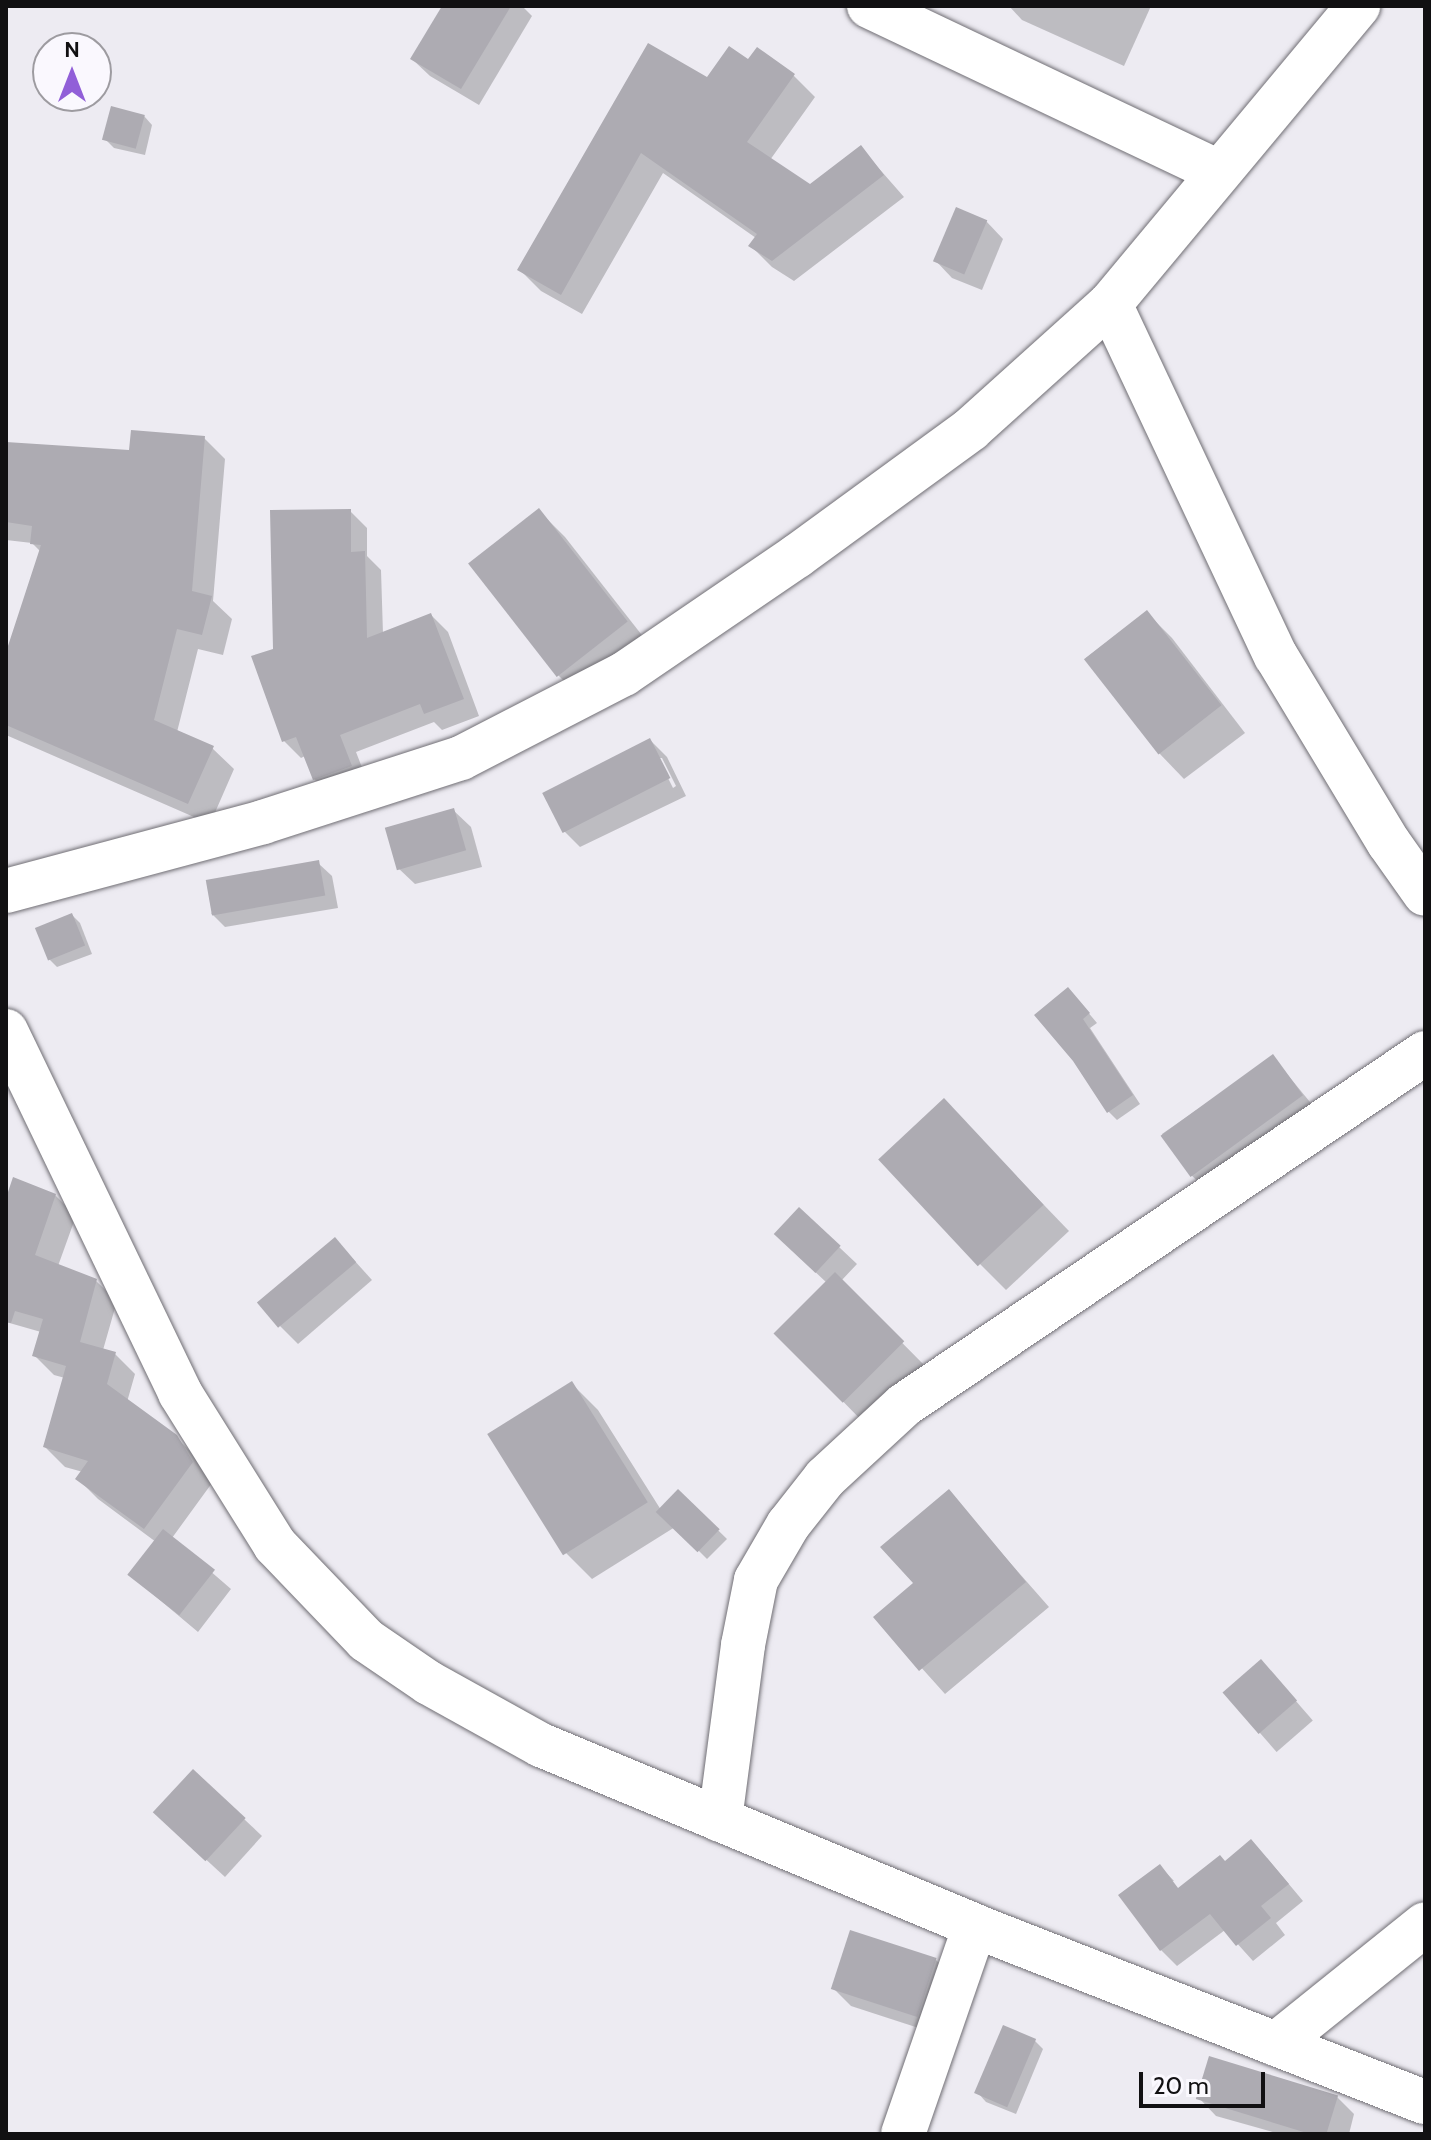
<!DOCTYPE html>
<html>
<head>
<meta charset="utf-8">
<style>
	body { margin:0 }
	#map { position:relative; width:1431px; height:2140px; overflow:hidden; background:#edebf2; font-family:Cabin,sans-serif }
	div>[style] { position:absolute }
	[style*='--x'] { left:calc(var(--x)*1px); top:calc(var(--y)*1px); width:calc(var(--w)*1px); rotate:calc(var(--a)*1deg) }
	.shadow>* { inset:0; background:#0003; transform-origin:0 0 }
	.building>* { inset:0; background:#adabb2; transform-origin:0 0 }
	.roads { filter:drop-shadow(0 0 2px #706e74) drop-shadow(0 0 2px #706e74) }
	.minor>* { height:44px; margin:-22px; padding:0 22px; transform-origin:22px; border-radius:22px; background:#fff }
	.secondary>* { height:44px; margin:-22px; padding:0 22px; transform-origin:22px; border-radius:22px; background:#fff }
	span { translate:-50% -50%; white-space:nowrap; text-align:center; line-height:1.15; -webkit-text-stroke:7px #faf8fe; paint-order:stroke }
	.frame { position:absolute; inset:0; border:8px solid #111012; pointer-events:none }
	.north { position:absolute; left:32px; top:32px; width:80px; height:80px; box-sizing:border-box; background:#faf8fe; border:2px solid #9d9ba0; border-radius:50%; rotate:0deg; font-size:22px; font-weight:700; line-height:32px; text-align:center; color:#111012 }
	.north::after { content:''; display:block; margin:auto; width:28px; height:36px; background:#915fd8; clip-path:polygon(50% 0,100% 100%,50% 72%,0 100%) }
	.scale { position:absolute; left:1139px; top:2072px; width:126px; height:36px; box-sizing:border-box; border:4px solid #111012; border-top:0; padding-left:10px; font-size:24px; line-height:28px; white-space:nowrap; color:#111012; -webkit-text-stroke:6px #faf8fe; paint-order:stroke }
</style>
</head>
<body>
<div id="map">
	<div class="shadow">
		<i style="clip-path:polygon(444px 6px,522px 6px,532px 16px,479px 105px,430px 76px,412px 59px)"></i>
		<i style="clip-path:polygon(1009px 6px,1151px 6px,1124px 66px,1022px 20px)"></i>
		<i style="clip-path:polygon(749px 62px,794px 76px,815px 97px,770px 160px,810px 186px,861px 148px,904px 197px,794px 281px,772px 267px,751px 246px,756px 238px,663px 173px,582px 314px,541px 291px,520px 270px,708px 80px)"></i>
		<i style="clip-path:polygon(144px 116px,152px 125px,145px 155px,114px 148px,105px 139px)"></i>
		<i style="clip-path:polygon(986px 221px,1003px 239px,982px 290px,952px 278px,935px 260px)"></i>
		<i style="clip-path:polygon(204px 438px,225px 459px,213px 601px,232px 619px,223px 655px,198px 649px,177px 732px,212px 748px,234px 769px,210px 824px,6px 735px,6px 658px,41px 552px,32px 543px,6px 540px,6px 444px,131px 452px)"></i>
		<i style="clip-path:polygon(350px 511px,367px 528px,367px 556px,381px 570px,383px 634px,431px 615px,448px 632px,479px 716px,442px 730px,434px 722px,356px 752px,368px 783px,331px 796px,314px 779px,305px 756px,301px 758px,284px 741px,275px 650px)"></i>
		<i style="clip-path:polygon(539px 511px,565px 537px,652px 648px,584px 701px,558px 675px)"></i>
		<i style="clip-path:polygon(1146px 612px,1172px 638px,1245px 733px,1184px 779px,1159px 753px,1086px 658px)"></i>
		<i style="clip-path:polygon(evenodd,650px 740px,667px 757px,686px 796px,580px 847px,562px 829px,650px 740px,658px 758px,662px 758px,676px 786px,673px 788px,658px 758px)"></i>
		<i style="clip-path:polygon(453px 810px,471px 827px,482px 867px,415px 884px,397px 867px)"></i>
		<i style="clip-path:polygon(318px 863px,332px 876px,338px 908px,225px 927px,211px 913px)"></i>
		<i style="clip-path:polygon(72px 915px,80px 923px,92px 954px,57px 967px,49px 959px)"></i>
		<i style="clip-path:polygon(1076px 998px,1097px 1023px,1090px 1028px,1140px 1104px,1117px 1120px,1108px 1111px)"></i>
		<i style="clip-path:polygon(1273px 1057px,1319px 1113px,1207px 1190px,1189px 1173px,1162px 1134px)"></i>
		<i style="clip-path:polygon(969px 1127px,1069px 1231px,1006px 1290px,980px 1264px)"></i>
		<i style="clip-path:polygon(55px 1195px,76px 1216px,58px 1266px,96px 1281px,117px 1301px,103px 1350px,115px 1354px,135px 1374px,127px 1402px,176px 1437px,197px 1458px,212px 1483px,172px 1538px,231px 1589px,198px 1632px,130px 1575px,156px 1542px,98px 1499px,78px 1479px,83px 1472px,65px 1467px,45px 1447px,65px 1378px,54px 1375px,34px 1355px,41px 1332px,6px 1322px,6px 1205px)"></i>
		<i style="clip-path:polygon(335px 1239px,372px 1280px,298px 1344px,280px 1326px)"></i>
		<i style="clip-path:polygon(839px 1247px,857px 1264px,841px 1281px,928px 1369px,868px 1427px,776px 1333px,827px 1283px,793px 1251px)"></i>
		<i style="clip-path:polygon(572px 1384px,598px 1410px,661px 1510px,678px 1491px,727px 1539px,707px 1559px,675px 1527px,592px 1579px,566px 1553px,491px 1435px)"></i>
		<i style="clip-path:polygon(948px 1492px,1049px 1607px,945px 1694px,876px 1617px,916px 1583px)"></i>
		<i style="left:1261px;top:1661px;width:79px;height:48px;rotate:49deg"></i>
		<i style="clip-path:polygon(244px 1819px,262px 1836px,225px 1877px,174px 1830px)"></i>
		<i style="clip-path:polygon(1267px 1858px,1303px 1901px,1276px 1923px,1285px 1935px,1253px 1961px,1225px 1930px,1177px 1966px,1161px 1950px,1160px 1866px,1174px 1881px,1171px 1881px,1183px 1897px,1226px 1863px)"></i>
		<i style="clip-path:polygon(936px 1960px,953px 1977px,934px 2033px,851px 2006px,833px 1988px)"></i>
		<i style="clip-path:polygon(1034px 2040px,1043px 2049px,1016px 2114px,986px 2102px,978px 2093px)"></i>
		<i style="clip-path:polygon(1337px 2097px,1354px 2114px,1349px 2134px,1280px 2134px,1216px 2116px,1199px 2098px)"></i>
	</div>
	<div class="building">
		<i style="clip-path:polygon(442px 6px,511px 6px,461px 89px,410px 59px)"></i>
		<i style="clip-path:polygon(648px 43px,707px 77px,729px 46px,748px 59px,757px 47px,795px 74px,747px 142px,810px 184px,861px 145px,884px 175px,772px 261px,748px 246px,757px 234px,641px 153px,561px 295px,517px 270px)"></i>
		<i style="left:111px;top:106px;width:35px;height:35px;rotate:15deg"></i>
		<i style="left:956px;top:207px;width:34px;height:59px;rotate:23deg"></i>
		<i style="clip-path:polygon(131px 430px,205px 436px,192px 591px,212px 596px,202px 635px,177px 629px,154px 720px,214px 746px,188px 804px,6px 725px,6px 652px,41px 545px,30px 544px,32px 526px,6px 522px,6px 442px,129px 450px)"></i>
		<i style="left:539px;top:508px;width:144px;height:90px;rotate:52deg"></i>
		<i style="clip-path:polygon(351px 509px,351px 552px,365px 551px,367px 638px,431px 613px,464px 699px,424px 714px,420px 704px,340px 735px,352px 766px,313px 780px,296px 737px,282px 742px,251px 656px,273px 649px,270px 510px)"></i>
		<i style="left:1147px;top:610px;width:121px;height:80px;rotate:52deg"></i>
		<i style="left:650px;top:738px;width:45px;height:121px;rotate:63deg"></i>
		<i style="left:454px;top:808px;width:44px;height:72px;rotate:74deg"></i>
		<i style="left:319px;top:860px;width:36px;height:115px;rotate:80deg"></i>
		<i style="left:72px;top:913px;width:35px;height:40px;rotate:68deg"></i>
		<i style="clip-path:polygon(1068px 987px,1090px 1013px,1083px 1019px,1133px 1095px,1107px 1113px,1073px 1061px,1034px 1015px)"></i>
		<i style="left:1273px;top:1054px;width:51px;height:139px;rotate:54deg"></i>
		<i style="left:944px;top:1098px;width:146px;height:90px;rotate:47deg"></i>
		<i style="clip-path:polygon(13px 1177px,56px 1194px,35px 1255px,97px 1279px,80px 1342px,116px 1352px,107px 1384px,177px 1435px,193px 1462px,144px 1529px,75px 1479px,88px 1461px,43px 1447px,66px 1366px,32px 1356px,43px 1319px,15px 1311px,11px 1323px,6px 1322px,6px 1198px)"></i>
		<i style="left:799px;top:1207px;width:57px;height:37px;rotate:43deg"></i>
		<i style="left:335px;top:1237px;width:33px;height:102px;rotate:50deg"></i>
		<i style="left:835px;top:1272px;width:98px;height:87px;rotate:45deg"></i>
		<i style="left:572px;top:1381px;width:143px;height:100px;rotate:58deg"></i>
		<i style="left:678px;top:1489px;width:58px;height:32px;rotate:44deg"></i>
		<i style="clip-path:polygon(949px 1489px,1026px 1582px,919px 1671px,873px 1617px,913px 1583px,880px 1547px)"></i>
		<i style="left:163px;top:1529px;width:66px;height:58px;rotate:38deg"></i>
		<i style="left:1261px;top:1659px;width:55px;height:51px;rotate:49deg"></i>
		<i style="left:193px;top:1769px;width:72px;height:59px;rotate:43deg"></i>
		<i style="clip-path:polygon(1251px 1839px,1289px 1884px,1261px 1906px,1271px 1918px,1236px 1946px,1210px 1914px,1160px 1951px,1118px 1895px,1160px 1864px,1178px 1888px,1220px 1855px,1225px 1861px)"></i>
		<i style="left:850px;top:1930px;width:91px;height:62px;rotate:18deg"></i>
		<i style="left:1003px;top:2025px;width:36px;height:74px;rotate:23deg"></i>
		<i style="left:1209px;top:2056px;width:135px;height:45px;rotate:17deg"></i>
	</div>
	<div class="roads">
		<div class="minor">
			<i style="--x:869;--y:6;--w:387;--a:25.4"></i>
			<i style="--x:1110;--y:304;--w:389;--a:64.8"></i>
			<i style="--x:1276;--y:656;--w:218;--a:58.9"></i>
			<i style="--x:1389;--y:843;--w:62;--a:54.8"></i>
			<i style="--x:6;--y:891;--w:266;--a:-15"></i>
			<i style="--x:263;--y:822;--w:208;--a:-17.9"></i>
			<i style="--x:461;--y:758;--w:183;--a:-27.3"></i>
			<i style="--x:624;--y:674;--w:209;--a:-34.3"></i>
			<i style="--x:797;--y:556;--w:215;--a:-36.1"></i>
			<i style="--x:971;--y:429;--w:187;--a:-42"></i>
			<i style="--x:1110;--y:304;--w:388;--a:-50.2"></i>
			<i style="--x:720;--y:1820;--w:177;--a:-82.5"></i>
			<i style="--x:743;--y:1645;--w:66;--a:-78.7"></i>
			<i style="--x:756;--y:1580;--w:64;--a:-59.8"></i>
			<i style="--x:788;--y:1525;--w:60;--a:-51.8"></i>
			<i style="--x:825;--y:1478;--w:108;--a:-42.7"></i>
			<i style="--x:904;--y:1405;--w:629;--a:-34.04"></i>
			<i style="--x:1276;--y:2044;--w:191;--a:-38.8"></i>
			<i style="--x:903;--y:2134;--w:220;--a:-70.9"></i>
		</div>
		<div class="secondary">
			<i style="--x:6;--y:1031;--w:402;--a:64.3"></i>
			<i style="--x:180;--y:1393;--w:179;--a:58"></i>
			<i style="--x:275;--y:1545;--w:132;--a:46.2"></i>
			<i style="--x:366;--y:1640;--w:76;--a:34.3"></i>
			<i style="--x:429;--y:1683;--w:128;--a:29"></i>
			<i style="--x:541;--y:1745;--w:470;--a:22.6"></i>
			<i style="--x:975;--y:1926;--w:483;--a:21.4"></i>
		</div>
	</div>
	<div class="frame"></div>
	<div class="north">N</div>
	<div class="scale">20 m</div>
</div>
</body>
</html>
